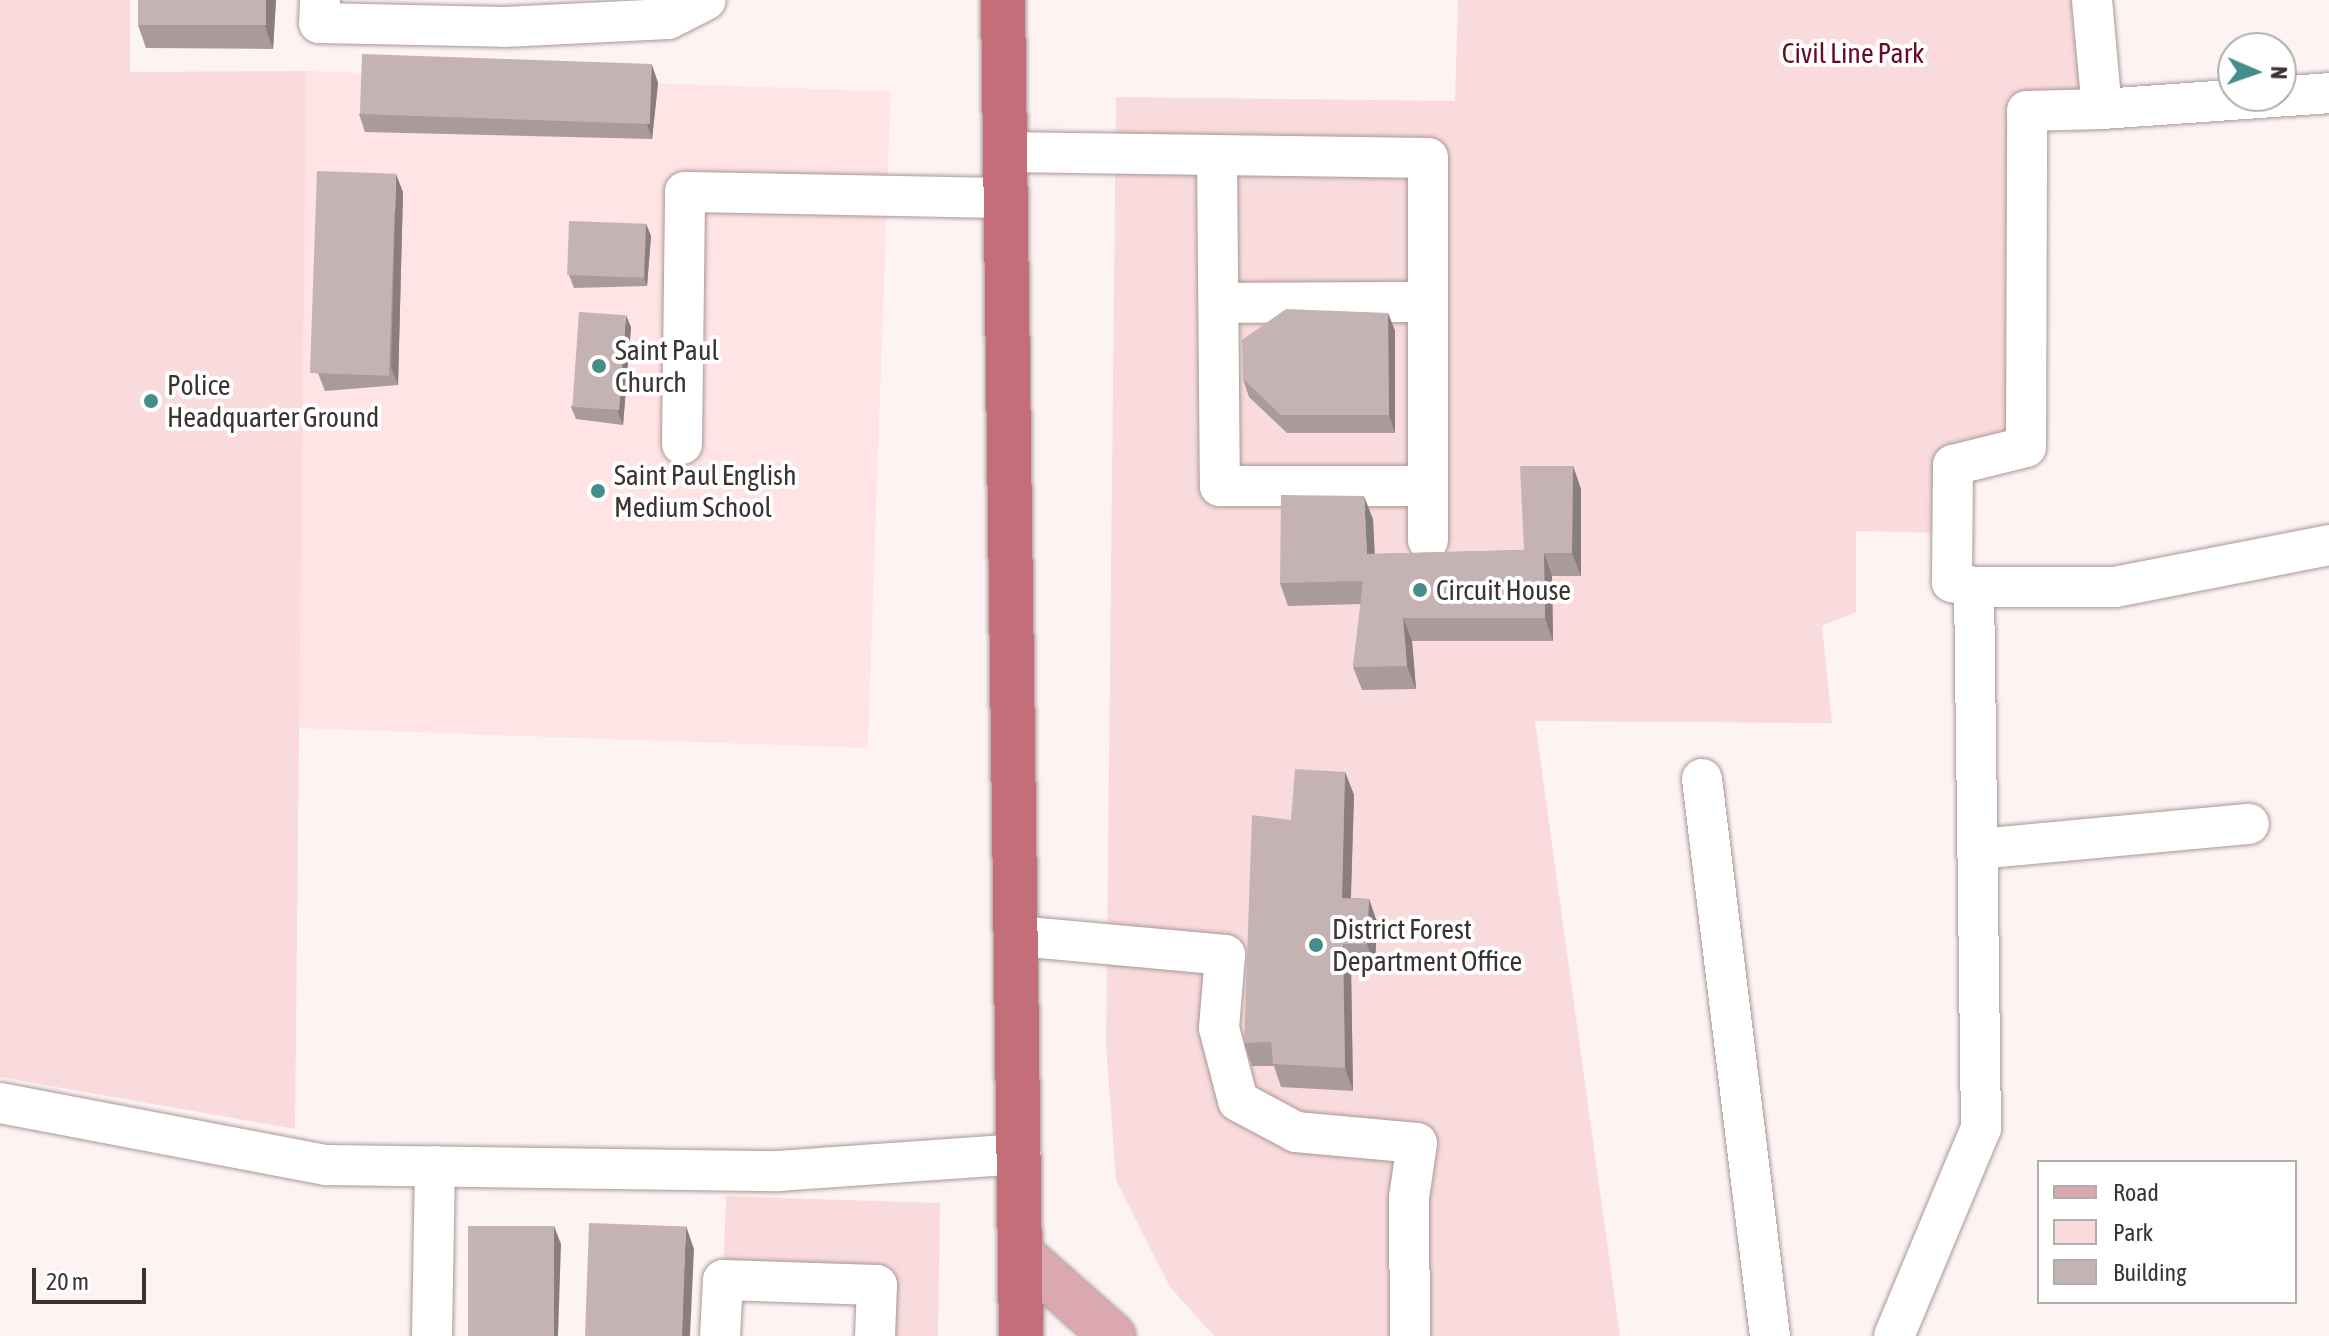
<!DOCTYPE html>
<html>
<head>
<meta charset="utf-8">
<style>
	body { margin:0 }
	#map { position:relative; width:2329px; height:1336px; overflow:hidden; background:#fef3f3; font-family:"Asap Condensed",sans-serif }
	div>[style] { position:absolute }
	[style*='--x'] { left:calc(var(--x)*1px); top:calc(var(--y)*1px); width:calc(var(--w)*1px); rotate:calc(var(--a)*1deg) }
	.built>* { inset:0; background:#ffe3e5; transform-origin:0 0 }
	.green>* { inset:0; background:#fadbdd }
	.roads { filter:drop-shadow(0 0 2px #a89798) drop-shadow(0 0 2px #a89798) }
	.minor>* { height:40px; margin:-20px; padding:0 20px; transform-origin:20px; border-radius:20px; background:#fff }
	.major>* { height:44px; margin:-22px; padding:0 22px; transform-origin:22px; border-radius:22px; background:#dca8af }
	.highway>* { height:44px; margin:-22px; padding:0 22px; transform-origin:22px; border-radius:22px; background:#c46e79 }
	.wall>* { inset:0; background:#a99a9b }
	.shaded-wall>* { inset:0; background:#8a7d7e }
	.building>* { inset:0; background:#c5b3b4; transform-origin:0 0 }
	.dots>* { width:22px; height:22px; translate:-50% -50%; box-sizing:border-box; border:4px solid #fff; border-radius:50% }
	span { translate:-50% -50%; white-space:nowrap; text-align:center; line-height:1.15; -webkit-text-stroke:8px #fff; paint-order:stroke }
	.park-label { font-size:28px; color:#640c24 }
	.poi-label { font-size:28px; color:#3a3334 }
	.left { translate:0 -50%; text-align:left }
	.legend { position:absolute; left:2037px; top:1160px; width:260px; height:144px; box-sizing:border-box; background:#fff; border:2px solid #b0adae; margin:0; padding:10px 14px; list-style:none; font-size:24px; color:#3a3334 }
	.legend li { display:flex; align-items:center; gap:16px; height:40px }
	.legend b { width:40px; border:2px solid #b0adae }
	.north { position:absolute; left:2217px; top:32px; width:80px; height:80px; box-sizing:border-box; background:#fff; border:2px solid #b0adae; border-radius:50%; rotate:92deg; font-size:22px; font-weight:700; line-height:32px; text-align:center; color:#3a3334 }
	.north::after { content:''; display:block; margin:auto; width:28px; height:36px; background:#458c8a; clip-path:polygon(50% 0,100% 100%,50% 72%,0 100%) }
	.scale { position:absolute; left:32px; top:1268px; width:114px; height:36px; box-sizing:border-box; border:4px solid #3a3334; border-top:0; padding-left:10px; font-size:24px; line-height:28px; white-space:nowrap; color:#3a3334; -webkit-text-stroke:6px #fff; paint-order:stroke }
</style>
</head>
<body>
<div id="map">
	<div class="built">
		<i style="left:306px;top:71px;width:585px;height:657px;rotate:2deg"></i>
	</div>
	<div class="green">
		<i style="clip-path:polygon(0 0,130px 0,130px 72px,306px 71px,295px 1129px,0 1077px)"></i>
		<i style="clip-path:polygon(1458px 0,2078px 0,2082px 96px,2023px 98px,2021px 443px,1948px 463px,1944px 533px,1856px 531px,1856px 612px,1822px 626px,1832px 723px,1535px 721px,1620px 1336px,1214px 1336px,1170px 1287px,1116px 1180px,1106px 1045px,1116px 97px,1455px 101px)"></i>
		<i style="clip-path:polygon(726px 1196px,940px 1203px,938px 1336px,875px 1336px,877px 1285px,723px 1279px)"></i>
	</div>
	<div class="roads">
		<div class="minor">
			<i style="--x:320;--y:0;--w:23;--a:92"></i>
			<i style="--x:319;--y:23;--w:185;--a:1.2"></i>
			<i style="--x:504;--y:27;--w:164;--a:-2.8"></i>
			<i style="--x:668;--y:19;--w:42;--a:-26.6"></i>
			<i style="--x:2092;--y:0;--w:109;--a:84.8"></i>
			<i style="--x:2102;--y:109;--w:228;--a:-4"></i>
			<i style="--x:1005;--y:152;--w:423;--a:0.8"></i>
			<i style="--x:1428;--y:158;--w:382;--a:90"></i>
			<i style="--x:1217;--y:157;--w:329;--a:89.5"></i>
			<i style="--x:1220;--y:486;--w:208;--a:0"></i>
			<i style="--x:1222;--y:303;--w:206;--a:-0.3"></i>
			<i style="--x:682;--y:444;--w:252;--a:-89.3"></i>
			<i style="--x:685;--y:192;--w:321;--a:1.1"></i>
			<i style="--x:1974;--y:587;--w:141;--a:0"></i>
			<i style="--x:2115;--y:587;--w:218;--a:-11.1"></i>
			<i style="--x:1702;--y:779;--w:561;--a:83.04"></i>
			<i style="--x:1978;--y:849;--w:272;--a:-5.3"></i>
			<i style="--x:1017;--y:936;--w:209;--a:5.2"></i>
			<i style="--x:1225;--y:955;--w:73;--a:94.7"></i>
			<i style="--x:1219;--y:1028;--w:75;--a:75.4"></i>
			<i style="--x:1238;--y:1101;--w:66;--a:28.1"></i>
			<i style="--x:1296;--y:1132;--w:121;--a:5.2"></i>
			<i style="--x:1417;--y:1143;--w:56;--a:98.3"></i>
			<i style="--x:1409;--y:1198;--w:138;--a:89.6"></i>
			<i style="--x:0;--y:1103;--w:332;--a:10.8"></i>
			<i style="--x:326;--y:1165;--w:452;--a:0.8"></i>
			<i style="--x:778;--y:1171;--w:243;--a:-4"></i>
			<i style="--x:432;--y:1336;--w:170;--a:-89"></i>
			<i style="--x:720;--y:1336;--w:56;--a:-86.9"></i>
			<i style="--x:723;--y:1280;--w:154;--a:1.9"></i>
			<i style="--x:877;--y:1285;--w:51;--a:92.2"></i>
			<i style="--x:1894;--y:1336;--w:225;--a:-67.3"></i>
			<i style="--x:1981;--y:1128;--w:541;--a:-90.74"></i>
			<i style="--x:1974;--y:587;--w:23;--a:-167"></i>
			<i style="--x:1952;--y:582;--w:117;--a:-89.5"></i>
			<i style="--x:1953;--y:465;--w:75;--a:-13.9"></i>
			<i style="--x:2026;--y:447;--w:336;--a:-89.8"></i>
			<i style="--x:2027;--y:111;--w:75;--a:-1.5"></i>
		</div>
		<div class="major">
			<i style="--x:1022;--y:1255;--w:122;--a:41.7"></i>
		</div>
		<div class="highway">
			<i style="--x:1003;--y:0;--w:1336;--a:89.23"></i>
		</div>
	</div>
	<div class="wall">
		<i style="clip-path:polygon(276px 0,273px 49px,146px 48px,138px 25px)"></i>
		<i style="clip-path:polygon(652px 65px,658px 83px,652px 139px,365px 132px,359px 114px)"></i>
		<i style="clip-path:polygon(403px 192px,398px 385px,325px 391px,318px 373px)"></i>
		<i style="clip-path:polygon(646px 224px,651px 236px,647px 286px,574px 288px,569px 275px)"></i>
		<i style="clip-path:polygon(1388px 313px,1395px 331px,1395px 433px,1287px 433px,1249px 397px,1243px 379px)"></i>
		<i style="clip-path:polygon(631px 327px,623px 425px,576px 419px,571px 407px)"></i>
		<i style="clip-path:polygon(1573px 466px,1581px 489px,1581px 576px,1552px 576px,1553px 641px,1412px 641px,1416px 689px,1362px 690px,1353px 667px,1361px 604px,1288px 606px,1280px 583px,1373px 519px,1374px 554px,1524px 550px)"></i>
		<i style="clip-path:polygon(1345px 772px,1354px 795px,1351px 898px,1369px 899px,1377px 922px,1375px 967px,1351px 967px,1353px 1091px,1281px 1087px,1274px 1066px,1252px 1066px,1244px 1043px,1291px 820px)"></i>
	</div>
	<div class="shaded-wall">
		<i style="clip-path:polygon(266px 0,276px 0,273px 49px,265px 26px)"></i>
		<i style="clip-path:polygon(652px 65px,658px 83px,652px 139px,646px 121px)"></i>
		<i style="clip-path:polygon(396px 174px,403px 192px,398px 385px,391px 367px)"></i>
		<i style="clip-path:polygon(646px 224px,651px 236px,647px 286px,643px 274px)"></i>
		<i style="clip-path:polygon(1388px 313px,1395px 331px,1395px 433px,1389px 415px)"></i>
		<i style="clip-path:polygon(626px 315px,631px 327px,623px 425px,618px 412px)"></i>
		<i style="clip-path:polygon(1573px 466px,1581px 489px,1581px 576px,1572px 553px)"></i>
		<i style="clip-path:polygon(1364px 496px,1373px 519px,1376px 577px,1367px 554px)"></i>
		<i style="clip-path:polygon(1544px 553px,1552px 576px,1553px 641px,1545px 618px)"></i>
		<i style="clip-path:polygon(1403px 618px,1412px 641px,1416px 689px,1407px 666px)"></i>
		<i style="clip-path:polygon(1345px 772px,1354px 795px,1350px 921px,1342px 898px)"></i>
		<i style="clip-path:polygon(1369px 899px,1377px 922px,1375px 967px,1367px 944px)"></i>
		<i style="clip-path:polygon(1343px 944px,1351px 967px,1353px 1091px,1345px 1068px)"></i>
		<i style="clip-path:polygon(554px 1226px,561px 1244px,558px 1336px,551px 1336px)"></i>
		<i style="clip-path:polygon(686px 1226px,694px 1249px,690px 1336px,681px 1336px)"></i>
	</div>
	<div class="building">
		<i style="left:138px;top:0;width:128px;height:25px"></i>
		<i style="left:362px;top:54px;width:290px;height:60px;rotate:2deg"></i>
		<i style="left:317px;top:171px;width:79px;height:202px;rotate:2deg"></i>
		<i style="left:569px;top:221px;width:77px;height:54px;rotate:2deg"></i>
		<i style="clip-path:polygon(1286px 309px,1388px 313px,1389px 415px,1281px 415px,1243px 379px,1242px 340px)"></i>
		<i style="left:579px;top:312px;width:47px;height:95px;rotate:4deg"></i>
		<i style="clip-path:polygon(1520px 466px,1573px 466px,1572px 553px,1544px 553px,1545px 618px,1403px 618px,1407px 666px,1353px 667px,1363px 581px,1280px 583px,1281px 495px,1364px 496px,1367px 554px,1524px 550px)"></i>
		<i style="clip-path:polygon(1295px 769px,1345px 772px,1342px 898px,1369px 899px,1367px 944px,1343px 944px,1345px 1068px,1273px 1064px,1271px 1042px,1244px 1043px,1252px 815px,1291px 820px)"></i>
		<i style="left:589px;top:1223px;width:97px;height:113px;rotate:2deg"></i>
		<i style="left:468px;top:1226px;width:86px;height:110px"></i>
	</div>
	<div class="dots">
		<i style="left:599px;top:366px;background:#458c8a"></i>
		<i style="left:151px;top:401px;background:#458c8a"></i>
		<i style="left:598px;top:491px;background:#458c8a"></i>
		<i style="left:1420px;top:590px;background:#458c8a"></i>
		<i style="left:1316px;top:945px;background:#458c8a"></i>
	</div>
	<div class="park-label">
		<span style="left:1853px;top:53px">Civil Line Park</span>
	</div>
	<div class="poi-label">
		<span class="left" style="left:615px;top:366px">Saint Paul<br>Church</span>
		<span class="left" style="left:167px;top:401px">Police<br>Headquarter Ground</span>
		<span class="left" style="left:614px;top:491px">Saint Paul English<br>Medium School</span>
		<span class="left" style="left:1436px;top:590px">Circuit House</span>
		<span class="left" style="left:1332px;top:945px">District Forest<br>Department Office</span>
	</div>
	<ul class="legend">
	<li><b style="height:10px;background:#dca8af"></b>Road</li>
	<li><b style="height:22px;background:#fadbdd"></b>Park</li>
	<li><b style="height:22px;background:#c5b3b4"></b>Building</li>
	</ul>
	<div class="north">N</div>
	<div class="scale">20 m</div>
</div>
</body>
</html>
